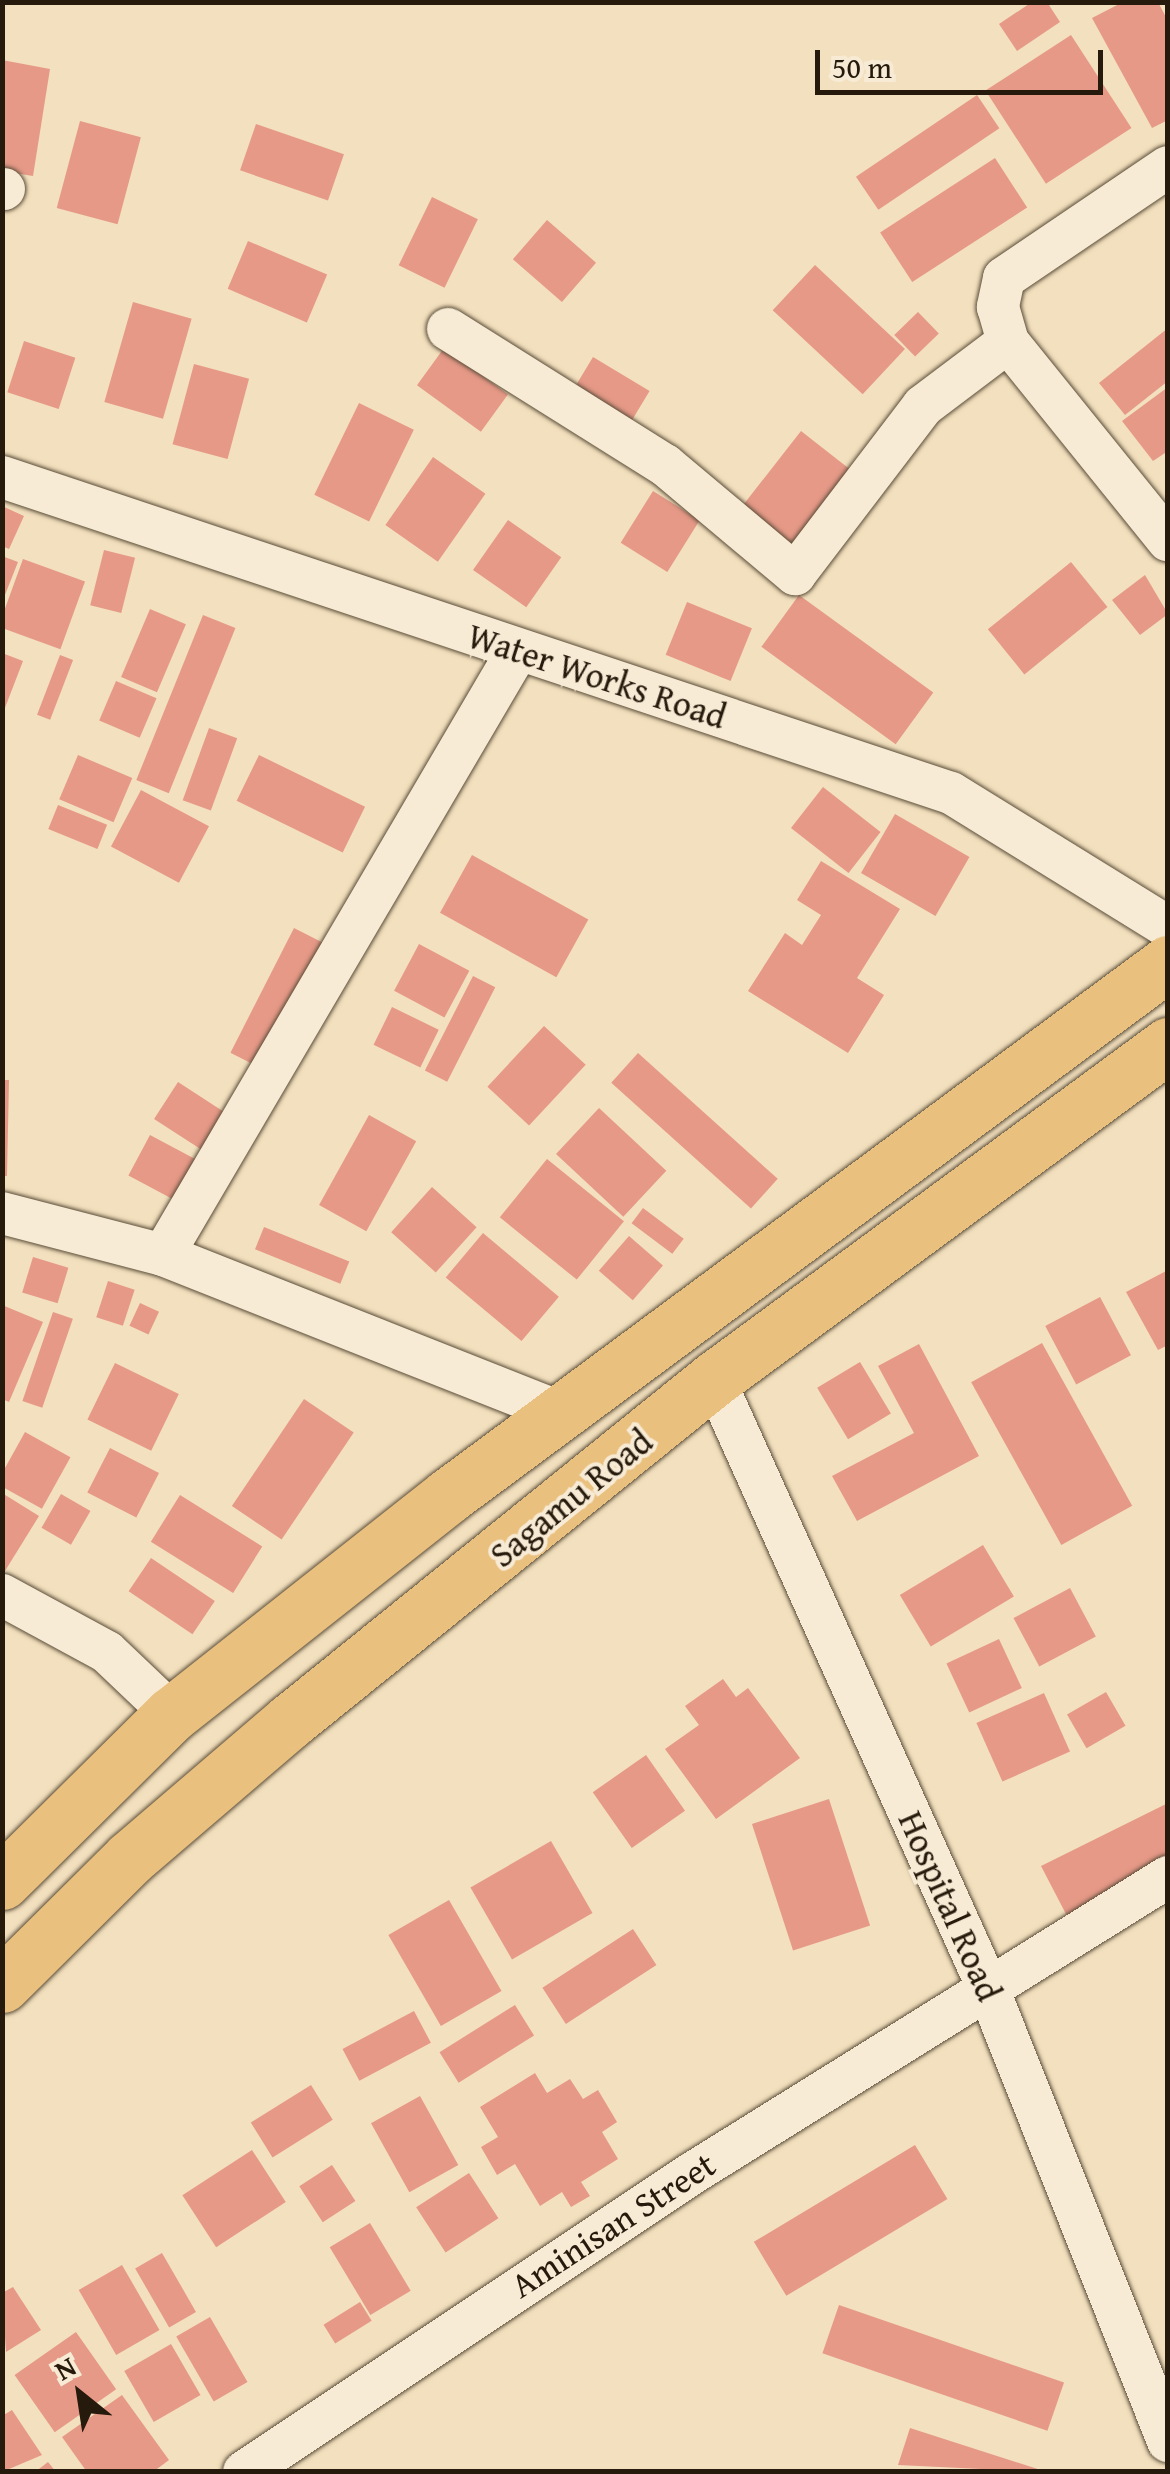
<!DOCTYPE html>
<html>
<head>
<meta charset="utf-8">
<style>
	body { margin:0 }
	#map { position:relative; width:1170px; height:2474px; overflow:hidden; background:#f3e0be; font-family:"Gentium Book Plus",serif }
	div>[style] { position:absolute }
	[style*='--x'] { left:calc(var(--x)*1px); top:calc(var(--y)*1px); width:calc(var(--w)*1px); rotate:calc(var(--a)*1deg) }
	.building>* { inset:0; background:#e69987; transform-origin:0 0 }
	.roads { filter:drop-shadow(0 0 2px #594c38) drop-shadow(0 0 2px #594c38) }
	.minor>* { height:42px; margin:-21px; padding:0 21px; transform-origin:21px; border-radius:21px; background:#f7ebd5 }
	.trunk>* { height:55px; margin:-27.5px; padding:0 27.5px; transform-origin:27.5px; border-radius:27.5px; background:#eac07f }
	span { translate:-50% -50%; white-space:nowrap; text-align:center; line-height:1.15; -webkit-text-stroke:8px #f7ebd5; paint-order:stroke }
	.street-label { font-size:35px; color:#261a0c }
	.frame { position:absolute; inset:0; border:5px solid #261a0c; pointer-events:none }
	.north { position:absolute; left:30px; top:2344px; width:100px; height:100px; -webkit-text-stroke:8px #f7ebd5; paint-order:stroke; rotate:330deg; font-size:28px; font-weight:700; line-height:40px; text-align:center; color:#261a0c }
	.north::after { content:''; display:block; margin:auto; width:35px; height:45px; background:#261a0c; clip-path:polygon(50% 0,100% 100%,50% 72%,0 100%) }
	.scale { position:absolute; left:815px; top:50px; width:288px; height:45px; box-sizing:border-box; border:5px solid #261a0c; border-top:0; padding-left:12px; font-size:30px; line-height:35px; white-space:nowrap; color:#261a0c; -webkit-text-stroke:8px #f7ebd5; paint-order:stroke }
</style>
</head>
<body>
<div id="map">
	<div class="building">
		<i style="clip-path:polygon(1032px 2px,1047px 2px,1060px 22px,1017px 51px,999px 24px)"></i>
		<i style="clip-path:polygon(1123px 2px,1158px 2px,1168px 21px,1168px 120px,1152px 128px,1092px 18px)"></i>
		<i style="left:1071px;top:35px;width:111px;height:102px;rotate:57deg"></i>
		<i style="clip-path:polygon(2px 60px,50px 69px,33px 176px,2px 171px)"></i>
		<i style="left:977px;top:95px;width:40px;height:146px;rotate:56deg"></i>
		<i style="left:80px;top:121px;width:63px;height:90px;rotate:15deg"></i>
		<i style="left:256px;top:124px;width:93px;height:49px;rotate:19deg"></i>
		<i style="left:995px;top:158px;width:59px;height:137px;rotate:57deg"></i>
		<i style="left:432px;top:197px;width:51px;height:76px;rotate:26deg"></i>
		<i style="left:547px;top:220px;width:65px;height:52px;rotate:41deg"></i>
		<i style="left:248px;top:241px;width:86px;height:52px;rotate:23deg"></i>
		<i style="left:815px;top:265px;width:123px;height:62px;rotate:43deg"></i>
		<i style="left:133px;top:302px;width:61px;height:104px;rotate:16deg"></i>
		<i style="left:918px;top:312px;width:30px;height:33px;rotate:46deg"></i>
		<i style="clip-path:polygon(1168px 328px,1168px 381px,1125px 415px,1099px 383px)"></i>
		<i style="left:24px;top:341px;width:54px;height:54px;rotate:18deg"></i>
		<i style="left:444px;top:348px;width:79px;height:46px;rotate:36deg"></i>
		<i style="left:593px;top:357px;width:66px;height:36px;rotate:31deg"></i>
		<i style="left:194px;top:364px;width:57px;height:83px;rotate:15deg"></i>
		<i style="clip-path:polygon(1168px 387px,1168px 451px,1153px 461px,1122px 421px)"></i>
		<i style="left:359px;top:403px;width:61px;height:102px;rotate:26deg"></i>
		<i style="left:801px;top:431px;width:79px;height:102px;rotate:38deg"></i>
		<i style="left:433px;top:457px;width:64px;height:83px;rotate:35deg"></i>
		<i style="left:653px;top:491px;width:55px;height:61px;rotate:32deg"></i>
		<i style="clip-path:polygon(2px 506px,24px 516px,9px 549px,2px 546px)"></i>
		<i style="left:508px;top:520px;width:65px;height:61px;rotate:35deg"></i>
		<i style="left:104px;top:550px;width:32px;height:57px;rotate:14deg"></i>
		<i style="clip-path:polygon(2px 556px,18px 562px,3px 600px,2px 600px)"></i>
		<i style="left:23px;top:559px;width:66px;height:72px;rotate:20deg"></i>
		<i style="left:1071px;top:562px;width:58px;height:107px;rotate:51deg"></i>
		<i style="clip-path:polygon(1145px 575px,1168px 614px,1140px 635px,1112px 600px)"></i>
		<i style="left:799px;top:595px;width:166px;height:64px;rotate:36deg"></i>
		<i style="left:687px;top:602px;width:70px;height:57px;rotate:22deg"></i>
		<i style="left:150px;top:609px;width:39px;height:74px;rotate:23deg"></i>
		<i style="left:203px;top:615px;width:35px;height:178px;rotate:22deg"></i>
		<i style="clip-path:polygon(2px 653px,23px 661px,3px 713px,2px 713px)"></i>
		<i style="left:60px;top:655px;width:14px;height:64px;rotate:21deg"></i>
		<i style="left:116px;top:681px;width:44px;height:43px;rotate:23deg"></i>
		<i style="left:209px;top:728px;width:30px;height:77px;rotate:20deg"></i>
		<i style="left:78px;top:755px;width:59px;height:48px;rotate:23deg"></i>
		<i style="left:259px;top:755px;width:118px;height:51px;rotate:26deg"></i>
		<i style="left:823px;top:787px;width:73px;height:52px;rotate:38deg"></i>
		<i style="left:141px;top:790px;width:77px;height:64px;rotate:28deg"></i>
		<i style="left:58px;top:805px;width:53px;height:26px;rotate:22deg"></i>
		<i style="left:895px;top:814px;width:86px;height:68px;rotate:30deg"></i>
		<i style="left:472px;top:855px;width:133px;height:66px;rotate:29deg"></i>
		<i style="clip-path:polygon(821px 861px,900px 909px,857px 978px,884px 995px,848px 1053px,748px 991px,785px 933px,802px 945px,821px 915px,797px 900px)"></i>
		<i style="left:294px;top:928px;width:38px;height:140px;rotate:27deg"></i>
		<i style="left:419px;top:944px;width:57px;height:53px;rotate:28deg"></i>
		<i style="left:473px;top:976px;width:25px;height:106px;rotate:27deg"></i>
		<i style="left:392px;top:1007px;width:52px;height:42px;rotate:26deg"></i>
		<i style="left:544px;top:1026px;width:57px;height:83px;rotate:43deg"></i>
		<i style="left:638px;top:1053px;width:188px;height:40px;rotate:42deg"></i>
		<i style="clip-path:polygon(2px 1080px,9px 1080px,7px 1176px,2px 1176px)"></i>
		<i style="left:178px;top:1082px;width:66px;height:44px;rotate:33deg"></i>
		<i style="left:599px;top:1108px;width:92px;height:63px;rotate:43deg"></i>
		<i style="left:369px;top:1115px;width:54px;height:103px;rotate:29deg"></i>
		<i style="left:150px;top:1135px;width:59px;height:46px;rotate:28deg"></i>
		<i style="left:547px;top:1159px;width:99px;height:75px;rotate:39deg"></i>
		<i style="left:432px;top:1187px;width:60px;height:61px;rotate:42deg"></i>
		<i style="left:643px;top:1208px;width:51px;height:19px;rotate:37deg"></i>
		<i style="left:264px;top:1227px;width:92px;height:24px;rotate:22deg"></i>
		<i style="left:483px;top:1233px;width:99px;height:58px;rotate:40deg"></i>
		<i style="left:629px;top:1236px;width:45px;height:46px;rotate:41deg"></i>
		<i style="left:33px;top:1257px;width:37px;height:37px;rotate:17deg"></i>
		<i style="clip-path:polygon(1168px 1270px,1168px 1345px,1158px 1350px,1126px 1292px)"></i>
		<i style="left:108px;top:1281px;width:28px;height:38px;rotate:18deg"></i>
		<i style="left:1100px;top:1297px;width:66px;height:62px;rotate:62deg"></i>
		<i style="left:140px;top:1303px;width:21px;height:25px;rotate:25deg"></i>
		<i style="clip-path:polygon(2px 1305px,43px 1322px,9px 1402px,2px 1399px)"></i>
		<i style="left:53px;top:1312px;width:21px;height:94px;rotate:19deg"></i>
		<i style="left:1042px;top:1343px;width:186px;height:81px;rotate:61deg"></i>
		<i style="clip-path:polygon(919px 1344px,979px 1456px,857px 1521px,832px 1476px,914px 1433px,878px 1366px)"></i>
		<i style="left:860px;top:1362px;width:60px;height:50px;rotate:59deg"></i>
		<i style="left:115px;top:1363px;width:71px;height:63px;rotate:26deg"></i>
		<i style="left:304px;top:1399px;width:60px;height:129px;rotate:34deg"></i>
		<i style="left:25px;top:1432px;width:52px;height:59px;rotate:29deg"></i>
		<i style="left:110px;top:1448px;width:55px;height:50px;rotate:27deg"></i>
		<i style="clip-path:polygon(2px 1493px,39px 1516px,5px 1571px,2px 1569px)"></i>
		<i style="left:61px;top:1494px;width:34px;height:39px;rotate:30deg"></i>
		<i style="left:180px;top:1495px;width:97px;height:55px;rotate:32deg"></i>
		<i style="left:983px;top:1545px;width:60px;height:97px;rotate:59deg"></i>
		<i style="left:151px;top:1558px;width:77px;height:40px;rotate:34deg"></i>
		<i style="left:1070px;top:1588px;width:55px;height:64px;rotate:62deg"></i>
		<i style="left:999px;top:1639px;width:54px;height:58px;rotate:65deg"></i>
		<i style="clip-path:polygon(723px 1679px,736px 1697px,748px 1688px,800px 1758px,716px 1819px,665px 1749px,699px 1725px,685px 1706px)"></i>
		<i style="left:1106px;top:1692px;width:39px;height:45px;rotate:60deg"></i>
		<i style="left:1044px;top:1693px;width:64px;height:74px;rotate:66deg"></i>
		<i style="left:646px;top:1755px;width:68px;height:65px;rotate:55deg"></i>
		<i style="left:829px;top:1799px;width:133px;height:81px;rotate:72deg"></i>
		<i style="clip-path:polygon(1168px 1803px,1168px 1866px,1067px 1916px,1041px 1866px)"></i>
		<i style="left:551px;top:1841px;width:83px;height:93px;rotate:60deg"></i>
		<i style="left:449px;top:1900px;width:105px;height:70px;rotate:60deg"></i>
		<i style="left:633px;top:1929px;width:43px;height:108px;rotate:57deg"></i>
		<i style="left:515px;top:2005px;width:36px;height:89px;rotate:58deg"></i>
		<i style="left:414px;top:2011px;width:36px;height:81px;rotate:62deg"></i>
		<i style="clip-path:polygon(535px 2073px,547px 2093px,570px 2079px,583px 2099px,598px 2090px,617px 2122px,602px 2132px,618px 2159px,581px 2182px,590px 2196px,571px 2207px,562px 2192px,540px 2206px,515px 2164px,497px 2175px,481px 2147px,498px 2137px,480px 2107px)"></i>
		<i style="left:311px;top:2085px;width:41px;height:71px;rotate:58deg"></i>
		<i style="left:420px;top:2096px;width:79px;height:56px;rotate:61deg"></i>
		<i style="left:915px;top:2145px;width:63px;height:188px;rotate:59deg"></i>
		<i style="left:252px;top:2150px;width:62px;height:83px;rotate:57deg"></i>
		<i style="left:332px;top:2165px;width:43px;height:39px;rotate:57deg"></i>
		<i style="left:469px;top:2173px;width:54px;height:63px;rotate:57deg"></i>
		<i style="left:370px;top:2223px;width:79px;height:47px;rotate:59deg"></i>
		<i style="left:162px;top:2253px;width:68px;height:31px;rotate:60deg"></i>
		<i style="left:122px;top:2265px;width:75px;height:50px;rotate:60deg"></i>
		<i style="clip-path:polygon(13px 2287px,41px 2330px,6px 2352px,2px 2293px)"></i>
		<i style="left:360px;top:2302px;width:22px;height:43px;rotate:58deg"></i>
		<i style="left:839px;top:2305px;width:238px;height:51px;rotate:19deg"></i>
		<i style="left:210px;top:2317px;width:75px;height:39px;rotate:60deg"></i>
		<i style="left:76px;top:2332px;width:70px;height:75px;rotate:55deg"></i>
		<i style="left:171px;top:2344px;width:59px;height:54px;rotate:60deg"></i>
		<i style="clip-path:polygon(122px 2395px,169px 2460px,153px 2472px,87px 2472px,62px 2437px)"></i>
		<i style="clip-path:polygon(12px 2410px,42px 2455px,2px 2472px,2px 2416px)"></i>
		<i style="clip-path:polygon(910px 2428px,1044px 2471px,1044px 2472px,898px 2465px)"></i>
		<i style="clip-path:polygon(48px 2462px,56px 2472px,35px 2472px)"></i>
	</div>
	<div class="roads">
		<div class="minor">
			<i style="--x:1168;--y:167;--w:198;--a:145.9"></i>
			<i style="--x:1004;--y:278;--w:30;--a:102"></i>
			<i style="--x:998;--y:307;--w:36;--a:74"></i>
			<i style="--x:1008;--y:342;--w:255;--a:51.1"></i>
			<i style="--x:2;--y:189;--w:2;--a:0"></i>
			<i style="--x:448;--y:329;--w:256;--a:32.1"></i>
			<i style="--x:665;--y:465;--w:170;--a:40"></i>
			<i style="--x:795;--y:574;--w:211;--a:-52.7"></i>
			<i style="--x:923;--y:406;--w:106;--a:-37"></i>
			<i style="--x:2;--y:477;--w:1000;--a:18.42"></i>
			<i style="--x:951;--y:793;--w:255;--a:31.7"></i>
			<i style="--x:2;--y:1213;--w:166;--a:14.6"></i>
			<i style="--x:163;--y:1255;--w:424;--a:21.6"></i>
			<i style="--x:163;--y:1255;--w:701;--a:-59.6"></i>
			<i style="--x:714;--y:1379;--w:666;--a:65.78"></i>
			<i style="--x:987;--y:1986;--w:490;--a:68.3"></i>
			<i style="--x:2;--y:1595;--w:119;--a:28.5"></i>
			<i style="--x:107;--y:1652;--w:90;--a:43.6"></i>
			<i style="--x:244;--y:2472;--w:537;--a:-33.69"></i>
			<i style="--x:691;--y:2174;--w:562;--a:-31.91"></i>
		</div>
		<div class="trunk">
			<i style="--x:2;--y:1882;--w:239;--a:-44.7"></i>
			<i style="--x:172;--y:1714;--w:352;--a:-38.3"></i>
			<i style="--x:448;--y:1496;--w:896;--a:-36.51"></i>
			<i style="--x:2;--y:1985;--w:180;--a:-44.8"></i>
			<i style="--x:130;--y:1858;--w:211;--a:-40.6"></i>
			<i style="--x:290;--y:1721;--w:545;--a:-38.89"></i>
			<i style="--x:714;--y:1379;--w:564;--a:-36.34"></i>
		</div>
	</div>
	<div class="street-label">
		<span style="left:597px;top:676px;rotate:18deg">Water Works Road</span>
		<span style="left:571px;top:1498px;rotate:-39deg">Sagamu Road</span>
		<span style="left:950px;top:1906px;rotate:66deg">Hospital Road</span>
		<span style="left:613px;top:2225px;rotate:-33deg">Aminisan Street</span>
	</div>
	<div class="frame"></div>
	<div class="north">N</div>
	<div class="scale">50 m</div>
</div>
</body>
</html>
